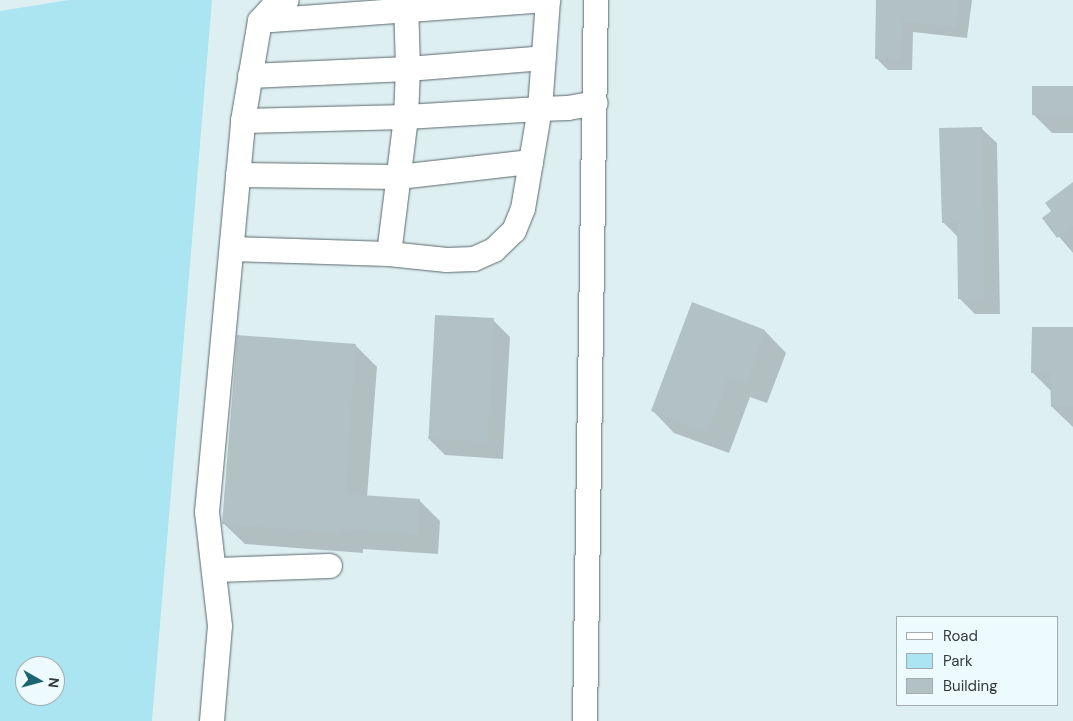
<!DOCTYPE html>
<html>
<head>
<meta charset="utf-8">
<style>
	body { margin:0 }
	#map { position:relative; width:1073px; height:721px; overflow:hidden; background:#deeff2; font-family:"DM Sans",sans-serif }
	div>[style] { position:absolute }
	[style*='--x'] { left:calc(var(--x)*1px); top:calc(var(--y)*1px); width:calc(var(--w)*1px); rotate:calc(var(--a)*1deg) }
	.green>* { inset:0; background:#aae5f1 }
	.shadow>* { inset:0; background:#0003 }
	.building>* { inset:0; background:#b1c1c4; transform-origin:0 0 }
	.roads { filter:drop-shadow(0 0 1px #5a696b) drop-shadow(0 0 1px #5a696b) }
	.minor>* { height:24px; margin:-12px; padding:0 12px; transform-origin:12px; border-radius:12px; background:#fff }
	span { translate:-50% -50%; white-space:nowrap; text-align:center; line-height:1.15; -webkit-text-stroke:4px #eefbfe; paint-order:stroke }
	.legend { position:absolute; left:896px; top:616px; width:162px; height:90px; box-sizing:border-box; background:#eefbfe; border:1px solid #a3adb0; margin:0; padding:6px 9px; list-style:none; font-size:15px; color:#33393b }
	.legend li { display:flex; align-items:center; gap:10px; height:25px }
	.legend b { width:25px; border:1px solid #a3adb0 }
	.north { position:absolute; left:15px; top:656px; width:50px; height:50px; box-sizing:border-box; background:#eefbfe; border:1px solid #a3adb0; border-radius:50%; rotate:97deg; font-size:14px; font-weight:700; line-height:20px; text-align:center; color:#33393b }
	.north::after { content:''; display:block; margin:auto; width:18px; height:22px; background:#1b6572; clip-path:polygon(50% 0,100% 100%,50% 72%,0 100%) }
</style>
</head>
<body>
<div id="map">
	<div class="green">
		<i style="clip-path:polygon(evenodd,69px 0,212px 0,152px 721px,0 721px,0 11px,69px 0,25px 666px,55px 666px,55px 696px,25px 696px,25px 666px)"></i>
	</div>
	<div class="shadow">
		<i style="clip-path:polygon(916px 0,972px 0,967px 38px,913px 32px,912px 70px,888px 70px,877px 59px)"></i>
		<i style="clip-path:polygon(1073px 87px,1073px 133px,1052px 133px,1034px 115px)"></i>
		<i style="clip-path:polygon(981px 128px,997px 143px,1000px 314px,975px 314px,960px 299px,958px 237px,943px 222px)"></i>
		<i style="clip-path:polygon(1073px 183px,1073px 253px,1043px 218px,1052px 212px)"></i>
		<i style="clip-path:polygon(493px 320px,510px 337px,503px 459px,445px 455px,428px 438px)"></i>
		<i style="clip-path:polygon(1073px 328px,1073px 427px,1052px 407px,1052px 392px,1032px 372px)"></i>
		<i style="clip-path:polygon(765px 331px,786px 353px,767px 403px,750px 397px,729px 453px,674px 433px,653px 411px)"></i>
		<i style="clip-path:polygon(356px 346px,377px 367px,367px 497px,419px 500px,440px 521px,438px 554px,363px 549px,363px 553px,245px 544px,223px 523px)"></i>
	</div>
	<div class="building">
		<i style="clip-path:polygon(876px 0,959px 0,956px 27px,902px 21px,901px 59px,875px 59px)"></i>
		<i style="left:1032px;top:86px;width:41px;height:29px"></i>
		<i style="clip-path:polygon(982px 127px,985px 299px,958px 299px,957px 222px,942px 223px,939px 128px)"></i>
		<i style="clip-path:polygon(1073px 182px,1073px 226px,1057px 238px,1042px 218px,1051px 211px,1045px 203px)"></i>
		<i style="clip-path:polygon(692px 302px,765px 330px,746px 383px,729px 376px,707px 433px,651px 411px)"></i>
		<i style="left:435px;top:315px;width:59px;height:124px;rotate:3deg"></i>
		<i style="clip-path:polygon(1032px 327px,1073px 327px,1073px 406px,1051px 407px,1050px 373px,1031px 373px)"></i>
		<i style="clip-path:polygon(237px 335px,356px 344px,345px 494px,420px 499px,417px 534px,342px 529px,342px 533px,222px 524px)"></i>
	</div>
	<div class="roads">
		<div class="minor">
			<i style="--x:260;--y:21;--w:289;--a:-4.2"></i>
			<i style="--x:250;--y:76;--w:158;--a:-2.5"></i>
			<i style="--x:408;--y:69;--w:136;--a:-4.6"></i>
			<i style="--x:243;--y:121;--w:163;--a:-1.4"></i>
			<i style="--x:406;--y:117;--w:134;--a:-3.4"></i>
			<i style="--x:540;--y:109;--w:109;--a:-85.8"></i>
			<i style="--x:238;--y:175;--w:161;--a:0.7"></i>
			<i style="--x:399;--y:177;--w:133;--a:-6.5"></i>
			<i style="--x:232;--y:249;--w:157;--a:1.8"></i>
			<i style="--x:389;--y:254;--w:58;--a:5.9"></i>
			<i style="--x:447;--y:260;--w:27;--a:-2"></i>
			<i style="--x:474;--y:259;--w:22;--a:-24"></i>
			<i style="--x:494;--y:250;--w:28;--a:-44"></i>
			<i style="--x:514;--y:231;--w:24;--a:-68"></i>
			<i style="--x:523;--y:209;--w:101;--a:-80.4"></i>
			<i style="--x:540;--y:109;--w:28;--a:-2"></i>
			<i style="--x:568;--y:108;--w:28;--a:-10"></i>
			<i style="--x:389;--y:254;--w:138;--a:-82.9"></i>
			<i style="--x:406;--y:117;--w:48;--a:-87.6"></i>
			<i style="--x:408;--y:69;--w:69;--a:-91.7"></i>
			<i style="--x:215;--y:570;--w:115;--a:-2"></i>
			<i style="--x:212;--y:721;--w:95;--a:-85.2"></i>
			<i style="--x:220;--y:626;--w:115;--a:-96.5"></i>
			<i style="--x:207;--y:512;--w:393;--a:-84.7"></i>
			<i style="--x:243;--y:121;--w:101;--a:-80.4"></i>
			<i style="--x:260;--y:21;--w:24;--a:-48"></i>
			<i style="--x:276;--y:3;--w:11;--a:-15"></i>
			<i style="--x:585;--y:721;--w:721;--a:-89.13"></i>
		</div>
	</div>
	<ul class="legend">
	<li><b style="height:6px;background:#fff"></b>Road</li>
	<li><b style="height:14px;background:#aae5f1"></b>Park</li>
	<li><b style="height:14px;background:#b1c1c4"></b>Building</li>
	</ul>
	<div class="north">N</div>
</div>
</body>
</html>
